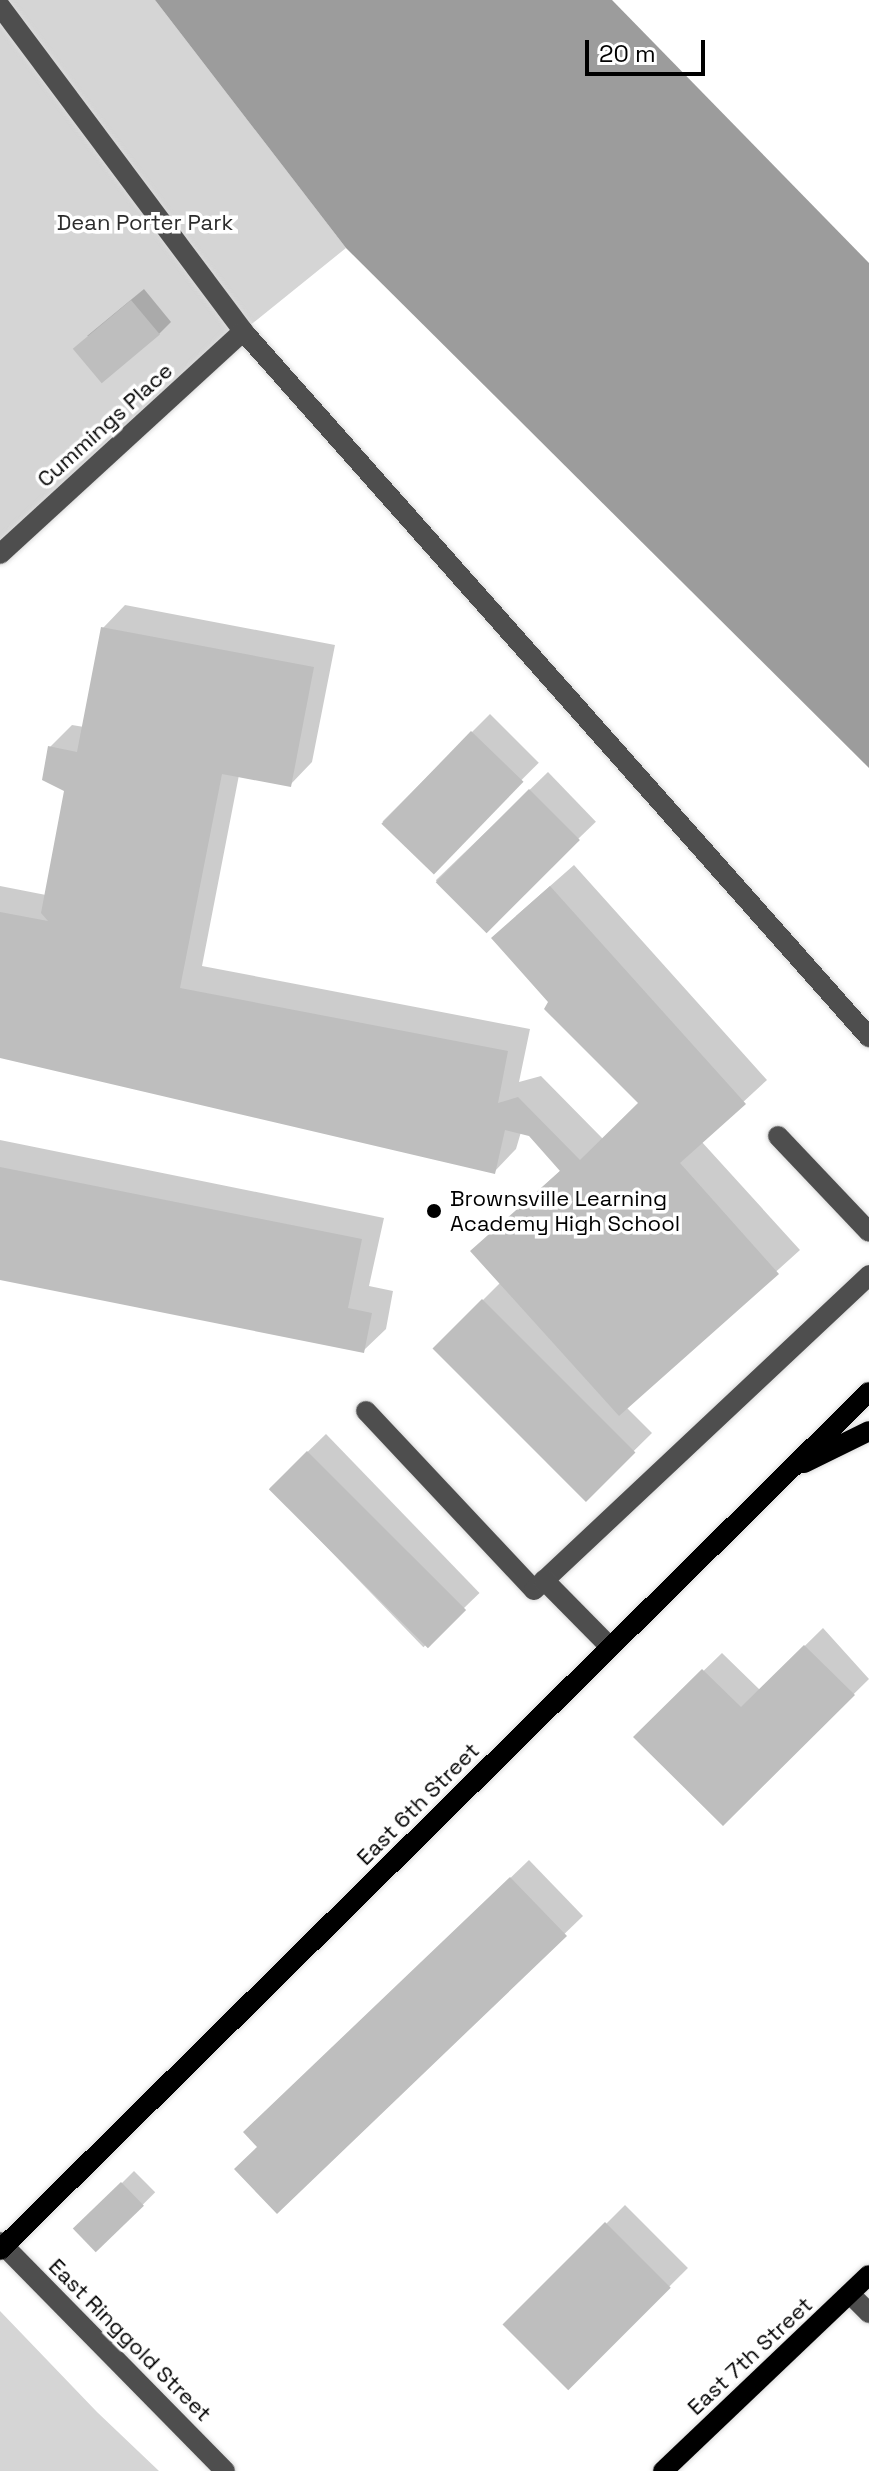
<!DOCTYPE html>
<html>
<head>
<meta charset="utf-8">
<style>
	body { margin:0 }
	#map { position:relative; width:869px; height:2471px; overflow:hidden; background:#fff; font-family:"Space Grotesk",sans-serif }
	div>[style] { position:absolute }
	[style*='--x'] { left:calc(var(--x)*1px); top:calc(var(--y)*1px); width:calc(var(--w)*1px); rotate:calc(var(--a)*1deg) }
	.green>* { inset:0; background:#d5d5d5 }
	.water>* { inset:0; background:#9c9c9c }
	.shadow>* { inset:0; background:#0003; transform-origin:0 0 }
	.building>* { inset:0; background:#bebebe; transform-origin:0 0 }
	.roads { filter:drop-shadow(0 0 2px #dbdbdb) drop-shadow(0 0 2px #dbdbdb) }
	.minor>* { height:20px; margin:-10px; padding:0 10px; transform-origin:10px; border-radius:10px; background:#4e4e4e }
	.major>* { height:20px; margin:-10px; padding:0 10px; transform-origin:10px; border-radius:10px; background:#000 }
	.dots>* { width:22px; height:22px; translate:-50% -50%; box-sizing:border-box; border:4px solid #fff; border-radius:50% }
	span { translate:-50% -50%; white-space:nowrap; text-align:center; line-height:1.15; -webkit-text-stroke:7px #fff; paint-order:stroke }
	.park-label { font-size:22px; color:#2c2c2c }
	.street-label { font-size:22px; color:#000 }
	.poi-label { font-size:22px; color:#000 }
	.left { translate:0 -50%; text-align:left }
	.scale { position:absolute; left:585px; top:40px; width:120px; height:36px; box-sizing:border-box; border:4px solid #000; border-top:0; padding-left:10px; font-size:24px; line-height:28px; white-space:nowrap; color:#000; -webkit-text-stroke:6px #fff; paint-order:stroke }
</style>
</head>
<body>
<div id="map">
	<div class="green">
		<i style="clip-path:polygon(0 0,155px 0,346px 248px,243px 331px,0 554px)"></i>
		<i style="clip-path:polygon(0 2311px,97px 2412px,159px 2471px,0 2471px)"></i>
	</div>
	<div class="water">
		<i style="clip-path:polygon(155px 0,612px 0,869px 263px,869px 768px,346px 248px)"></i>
	</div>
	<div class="shadow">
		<i style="clip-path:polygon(144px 289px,171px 322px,159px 334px,87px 336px)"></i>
		<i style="clip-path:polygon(125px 605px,335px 645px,312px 762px,290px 785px,239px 775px,202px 966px,530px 1029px,519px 1082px,541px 1076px,603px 1139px,640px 1103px,551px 1002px,516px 916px,574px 865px,767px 1080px,701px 1141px,800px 1250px,626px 1407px,652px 1433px,585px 1499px,435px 1348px,501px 1282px,473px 1251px,562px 1169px,530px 1134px,521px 1132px,516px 1149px,494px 1172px,0 1056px,0 886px,46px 895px,67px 790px,50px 747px,72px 725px,84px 727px,103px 628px)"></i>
		<i style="left:490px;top:714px;width:69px;height:152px;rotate:45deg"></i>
		<i style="left:548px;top:772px;width:69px;height:156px;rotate:46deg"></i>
		<i style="clip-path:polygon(0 1140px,384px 1218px,369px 1286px,393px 1291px,386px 1329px,363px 1351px,0 1278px)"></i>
		<i style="left:326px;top:1434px;width:221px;height:78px;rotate:46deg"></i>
		<i style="clip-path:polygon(823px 1628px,869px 1679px,723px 1823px,636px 1736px,722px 1653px,760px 1690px)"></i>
		<i style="clip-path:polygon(529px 1860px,583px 1916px,277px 2211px,259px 2147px,264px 2114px)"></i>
		<i style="left:134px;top:2171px;width:30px;height:82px;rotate:45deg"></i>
		<i style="left:625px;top:2205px;width:89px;height:169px;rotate:45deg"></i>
	</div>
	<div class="building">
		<i style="left:131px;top:300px;width:45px;height:76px;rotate:50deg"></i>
		<i style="clip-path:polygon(101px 627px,314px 667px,291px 787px,222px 774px,180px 988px,508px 1051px,498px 1103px,518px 1097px,580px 1160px,638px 1103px,544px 1009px,548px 1002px,491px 938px,550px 886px,746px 1104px,680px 1163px,779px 1274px,619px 1416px,470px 1251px,560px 1171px,529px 1136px,505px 1130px,495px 1174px,0 1058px,0 912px,48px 921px,41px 913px,64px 791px,42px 780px,48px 746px,77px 752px)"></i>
		<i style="left:471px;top:731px;width:73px;height:129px;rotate:44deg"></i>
		<i style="left:529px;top:789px;width:72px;height:132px;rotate:45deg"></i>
		<i style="clip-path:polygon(0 1167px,362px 1239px,348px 1308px,372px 1313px,364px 1353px,0 1280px)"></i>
		<i style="left:482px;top:1299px;width:217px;height:70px;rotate:45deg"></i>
		<i style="left:307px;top:1451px;width:225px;height:54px;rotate:45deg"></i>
		<i style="clip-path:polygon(804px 1645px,855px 1695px,723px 1826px,633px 1737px,702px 1669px,741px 1707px)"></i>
		<i style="clip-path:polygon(510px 1877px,567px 1936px,277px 2214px,234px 2169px,257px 2147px,243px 2132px)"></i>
		<i style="left:121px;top:2182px;width:33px;height:67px;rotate:46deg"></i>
		<i style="left:605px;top:2222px;width:93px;height:145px;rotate:45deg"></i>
	</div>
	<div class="roads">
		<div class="minor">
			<i style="--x:0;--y:6;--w:406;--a:53.2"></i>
			<i style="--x:243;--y:331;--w:944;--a:48.44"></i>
			<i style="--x:0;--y:554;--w:330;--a:-42.5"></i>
			<i style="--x:778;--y:1136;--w:132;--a:46.5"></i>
			<i style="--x:366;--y:1411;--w:245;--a:46.8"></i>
			<i style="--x:534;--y:1590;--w:460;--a:-43.2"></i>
			<i style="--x:544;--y:1580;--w:94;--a:45.4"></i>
			<i style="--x:0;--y:2242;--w:321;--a:45.5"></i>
			<i style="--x:850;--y:2294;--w:27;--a:45"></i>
		</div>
		<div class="major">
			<i style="--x:804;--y:1463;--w:72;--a:-26.2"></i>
			<i style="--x:0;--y:2250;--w:1221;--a:-44.64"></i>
			<i style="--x:663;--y:2471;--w:284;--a:-43.6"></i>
		</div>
	</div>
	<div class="dots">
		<i style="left:434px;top:1211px;background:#000"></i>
	</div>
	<div class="park-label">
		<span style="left:145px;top:223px">Dean Porter Park</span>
	</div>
	<div class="street-label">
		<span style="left:105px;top:425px;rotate:-42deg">Cummings Place</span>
		<span style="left:418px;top:1804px;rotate:-45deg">East 6th Street</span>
		<span style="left:130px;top:2340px;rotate:45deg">East Ringgold Street</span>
		<span style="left:750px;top:2356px;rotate:-43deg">East 7th Street</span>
	</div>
	<div class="poi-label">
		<span class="left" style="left:450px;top:1211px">Brownsville Learning<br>Academy High School</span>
	</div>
	<div class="scale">20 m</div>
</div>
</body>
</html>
